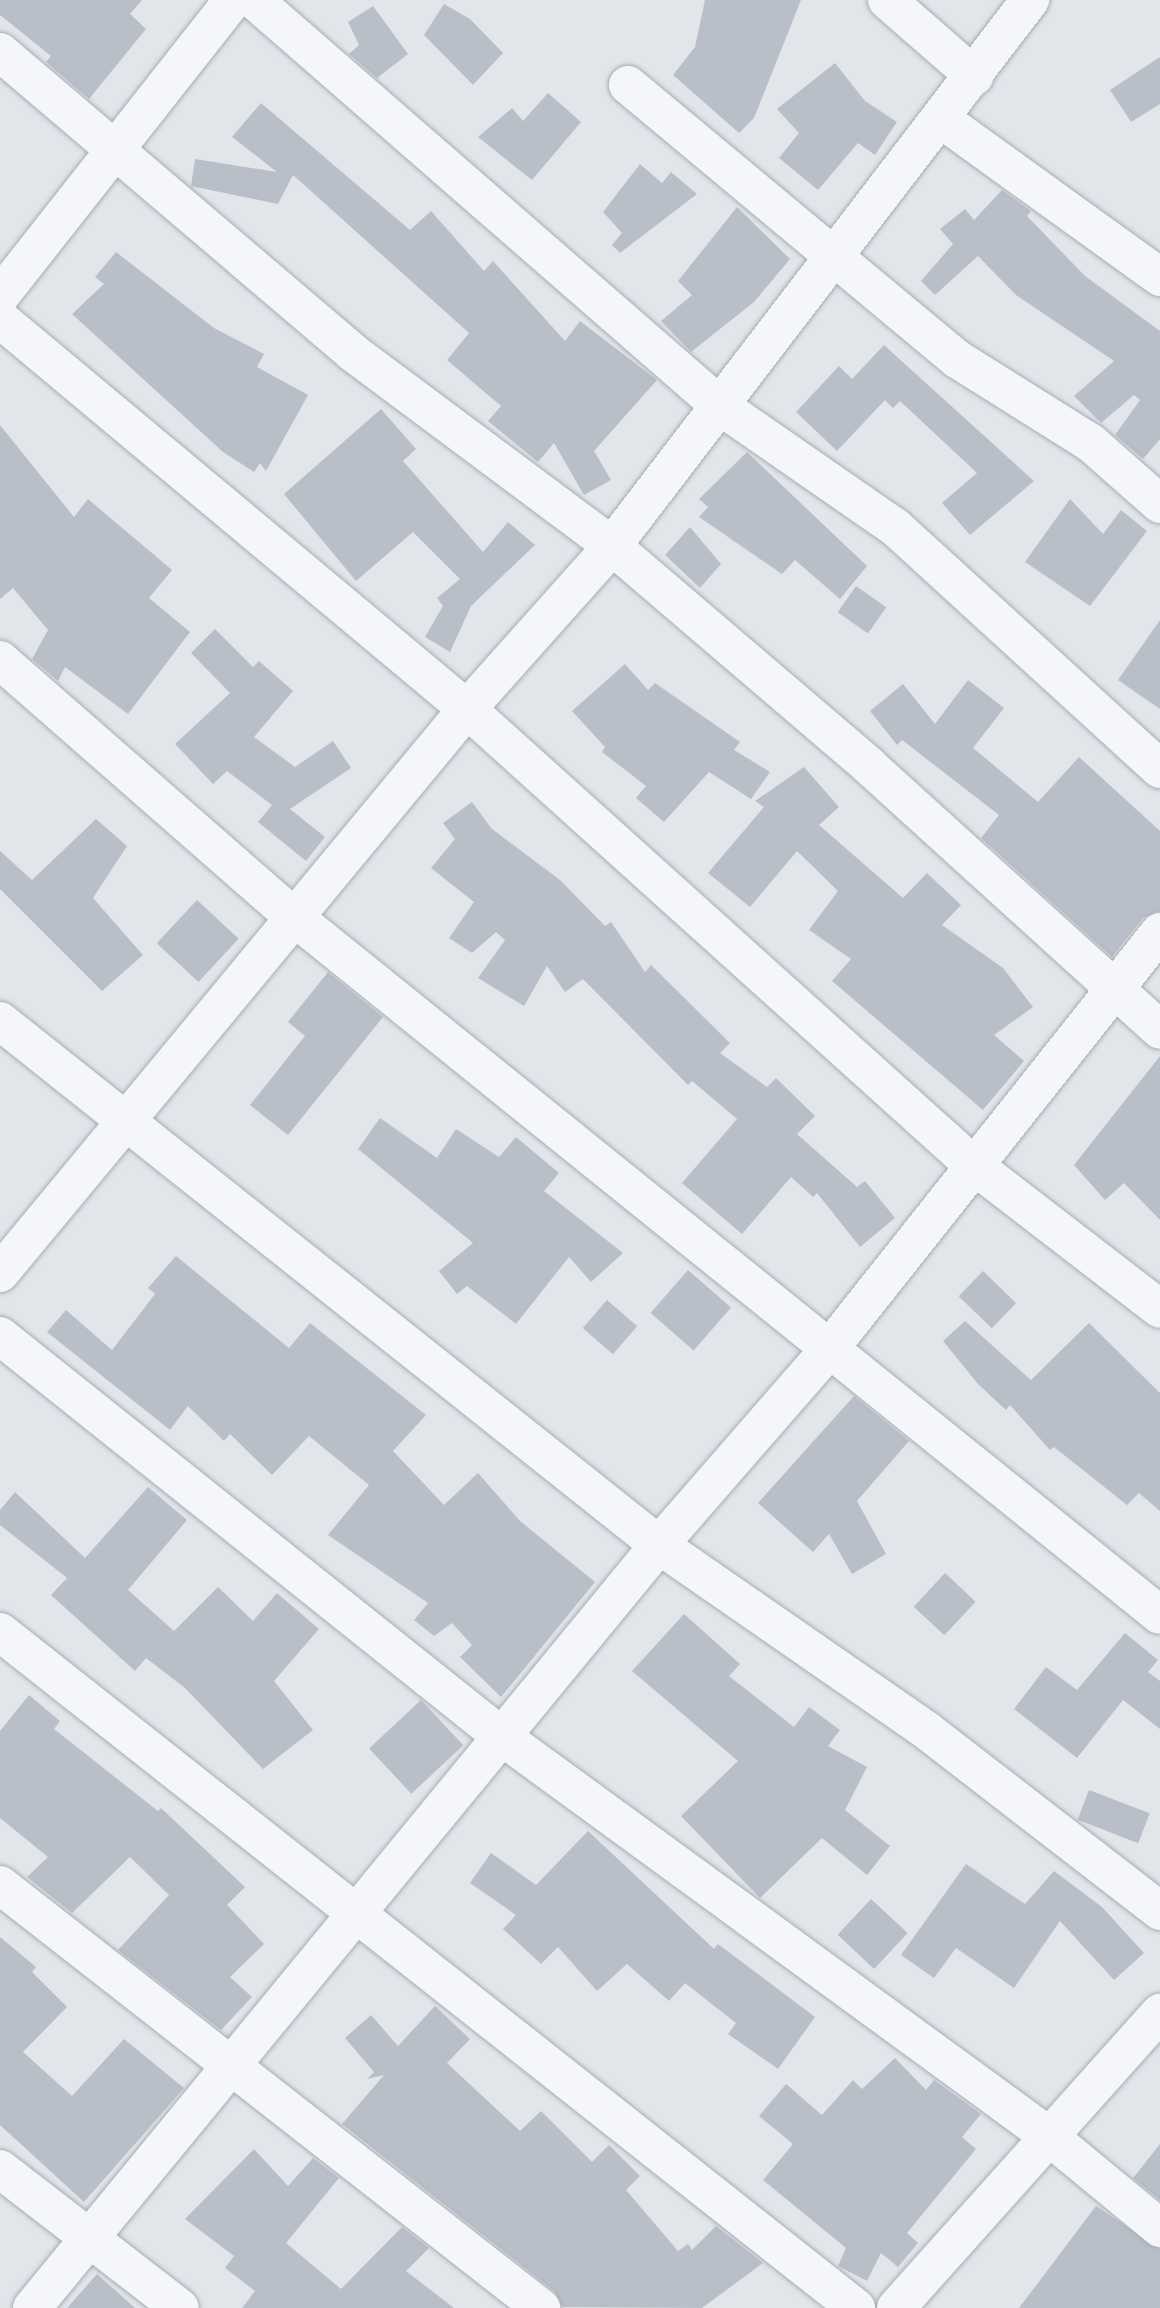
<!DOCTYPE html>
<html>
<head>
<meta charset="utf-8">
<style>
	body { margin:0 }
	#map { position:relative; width:1160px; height:2308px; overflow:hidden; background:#e2e6eb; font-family:"Open Sans",sans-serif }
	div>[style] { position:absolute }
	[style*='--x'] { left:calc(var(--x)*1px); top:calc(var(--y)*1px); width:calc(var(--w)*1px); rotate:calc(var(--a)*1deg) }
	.building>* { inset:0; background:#b9bfc8; transform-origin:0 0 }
	.roads { filter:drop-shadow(0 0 2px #a7adb5) drop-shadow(0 0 2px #a7adb5) }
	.street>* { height:38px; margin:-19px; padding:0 19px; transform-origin:19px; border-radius:19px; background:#f5f6f9 }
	span { translate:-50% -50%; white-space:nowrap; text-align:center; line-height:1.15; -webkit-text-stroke:5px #f2f5f8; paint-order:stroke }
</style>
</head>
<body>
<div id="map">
	<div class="building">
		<i style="clip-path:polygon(0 0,142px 0,130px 14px,146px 29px,89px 99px,46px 62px,51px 56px,0 15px)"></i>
		<i style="clip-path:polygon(705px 0,801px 0,754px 118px,739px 133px,673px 75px,695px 47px)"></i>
		<i style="clip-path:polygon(444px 4px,470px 19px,503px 53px,473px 85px,424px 35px)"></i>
		<i style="clip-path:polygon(373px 6px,408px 54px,377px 78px,349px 54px,359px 45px,348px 22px)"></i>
		<i style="clip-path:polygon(1160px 57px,1160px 104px,1131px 122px,1110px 90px)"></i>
		<i style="clip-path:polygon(835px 63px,865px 101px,897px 122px,875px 155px,858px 143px,818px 190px,779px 158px,799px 133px,777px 109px)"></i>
		<i style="clip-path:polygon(548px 93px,581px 122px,532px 180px,478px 137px,512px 108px,523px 121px)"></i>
		<i style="clip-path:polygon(261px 103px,410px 230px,431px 211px,484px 271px,493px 261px,565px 341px,580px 321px,657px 380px,594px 451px,611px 480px,584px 495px,554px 443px,538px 462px,488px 421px,501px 406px,447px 360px,469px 333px,293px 175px,278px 204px,191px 186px,195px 159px,277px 172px,232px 137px)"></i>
		<i style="clip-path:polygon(640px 164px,662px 183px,671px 172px,697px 194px,620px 253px,612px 245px,622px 233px,603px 212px)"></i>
		<i style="clip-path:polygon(1002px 190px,1031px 211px,1027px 216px,1085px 276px,1160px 331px,1160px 439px,1143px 459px,1115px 435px,1140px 400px,1134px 395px,1101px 423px,1074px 396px,1114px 361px,1016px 295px,978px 256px,935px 295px,921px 281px,953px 244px,940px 229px,965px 209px,974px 220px)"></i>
		<i style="clip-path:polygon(737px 207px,790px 259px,754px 302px,691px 352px,661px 321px,692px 295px,678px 281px)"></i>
		<i style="clip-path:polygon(116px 252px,214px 328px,264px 354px,257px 367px,308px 395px,266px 471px,260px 463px,254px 472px,223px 452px,72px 314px,104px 284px,95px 277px)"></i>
		<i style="clip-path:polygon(884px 345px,1034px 481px,970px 535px,942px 503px,977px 473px,900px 401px,893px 408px,885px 400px,837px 451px,796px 412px,839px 366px,852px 379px)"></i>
		<i style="clip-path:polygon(381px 409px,416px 449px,403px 461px,483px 552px,508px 522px,535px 545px,471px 606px,450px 652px,425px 637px,443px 606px,437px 598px,460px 579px,413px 532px,356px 581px,284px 494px)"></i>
		<i style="clip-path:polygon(0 425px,74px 517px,88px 499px,172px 570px,149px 598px,190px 632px,128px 714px,65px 667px,58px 681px,32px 659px,48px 630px,13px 588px,0 599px)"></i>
		<i style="clip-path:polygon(747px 452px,867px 566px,840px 599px,795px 560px,782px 574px,699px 517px,708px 507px,699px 499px)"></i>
		<i style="clip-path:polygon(1070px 499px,1103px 534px,1121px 510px,1147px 531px,1090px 606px,1025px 562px)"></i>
		<i style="clip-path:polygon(690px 527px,721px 564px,700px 588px,665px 555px)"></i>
		<i style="left:856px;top:586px;width:37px;height:32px;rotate:35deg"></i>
		<i style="clip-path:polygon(1160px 620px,1160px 709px,1118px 680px)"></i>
		<i style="clip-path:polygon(215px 629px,253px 667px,259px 661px,293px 691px,254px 737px,295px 767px,333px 741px,351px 768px,290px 809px,325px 837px,306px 861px,258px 822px,272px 805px,227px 771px,213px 784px,175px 744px,230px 693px,191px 653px)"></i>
		<i style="clip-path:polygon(625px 664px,648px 690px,655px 683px,740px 742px,734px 750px,770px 772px,751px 799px,709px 772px,664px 822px,636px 798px,646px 786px,602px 752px,605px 747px,572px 711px)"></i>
		<i style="clip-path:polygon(968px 680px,1004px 708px,973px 748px,1038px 802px,1079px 757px,1160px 831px,1160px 911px,1143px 918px,1112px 957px,981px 838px,999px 815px,902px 740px,897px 745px,870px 711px,903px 684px,935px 724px)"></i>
		<i style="clip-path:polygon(804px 767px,839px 807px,819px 825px,903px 898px,927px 873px,961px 905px,942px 925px,1003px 968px,1033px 1007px,994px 1035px,1024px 1061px,983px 1110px,832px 981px,851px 959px,809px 930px,838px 891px,797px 851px,750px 907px,708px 873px,764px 807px,755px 801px)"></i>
		<i style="clip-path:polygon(472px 802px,492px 829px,560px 880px,605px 926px,611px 922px,645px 972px,651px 965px,730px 1043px,720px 1053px,767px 1087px,776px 1078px,815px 1116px,797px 1134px,857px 1187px,865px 1181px,895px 1218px,860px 1247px,817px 1193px,813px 1197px,791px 1177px,742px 1234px,682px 1183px,737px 1119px,692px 1081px,688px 1085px,583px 979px,565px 992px,547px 966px,524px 1006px,478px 978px,505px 940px,496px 932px,472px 953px,449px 938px,474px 902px,431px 868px,455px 839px,443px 823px)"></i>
		<i style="clip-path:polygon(96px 819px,127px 846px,93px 898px,143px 955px,102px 991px,0 889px,0 851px,32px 880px)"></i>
		<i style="left:197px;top:900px;width:57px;height:59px;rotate:43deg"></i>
		<i style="clip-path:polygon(328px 972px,383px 1017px,288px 1135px,250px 1105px,305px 1036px,288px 1022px)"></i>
		<i style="clip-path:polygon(1160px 1056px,1160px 1220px,1124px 1183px,1105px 1200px,1074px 1165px)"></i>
		<i style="clip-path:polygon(380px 1118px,437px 1158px,456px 1129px,499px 1157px,516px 1137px,559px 1173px,544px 1191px,623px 1253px,591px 1282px,569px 1257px,516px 1324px,467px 1286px,457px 1294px,439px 1271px,473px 1243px,358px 1149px)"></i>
		<i style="clip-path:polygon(176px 1256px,289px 1348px,310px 1323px,426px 1415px,393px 1451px,444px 1505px,478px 1473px,520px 1521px,595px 1582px,501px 1697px,460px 1657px,472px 1645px,452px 1623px,434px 1636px,414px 1620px,428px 1603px,328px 1535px,369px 1485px,309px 1436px,272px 1475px,230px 1434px,224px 1441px,188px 1406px,170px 1430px,47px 1332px,66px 1310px,112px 1350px,155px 1294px,148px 1288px)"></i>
		<i style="left:688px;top:1270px;width:57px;height:57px;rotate:41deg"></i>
		<i style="left:983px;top:1271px;width:46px;height:35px;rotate:44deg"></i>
		<i style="left:607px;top:1300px;width:40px;height:37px;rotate:41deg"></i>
		<i style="clip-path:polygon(965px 1321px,1031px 1380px,1089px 1323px,1160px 1393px,1160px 1511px,1139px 1493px,1127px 1505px,1054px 1447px,1050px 1450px,1010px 1405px,1006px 1410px,978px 1384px,943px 1341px)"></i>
		<i style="clip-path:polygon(854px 1396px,909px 1441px,857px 1501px,886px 1554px,852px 1574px,829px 1534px,813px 1552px,758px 1503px)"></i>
		<i style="clip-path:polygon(148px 1487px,187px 1520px,128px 1590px,174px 1631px,218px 1587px,253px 1621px,277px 1593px,319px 1629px,274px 1681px,313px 1730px,263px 1769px,185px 1688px,146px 1658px,135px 1671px,51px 1595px,67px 1578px,0 1525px,0 1510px,15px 1492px,85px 1558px)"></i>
		<i style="left:945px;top:1573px;width:42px;height:46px;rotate:43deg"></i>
		<i style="clip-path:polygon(684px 1614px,740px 1664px,729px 1676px,794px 1727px,809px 1707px,840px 1730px,828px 1746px,867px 1767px,845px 1810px,890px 1846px,867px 1875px,822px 1838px,760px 1898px,681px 1816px,738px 1761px,632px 1671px)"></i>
		<i style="clip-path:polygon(1125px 1633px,1158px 1660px,1148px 1672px,1160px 1681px,1160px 1729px,1123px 1700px,1077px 1758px,1014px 1709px,1046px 1667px,1077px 1690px)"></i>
		<i style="clip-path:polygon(29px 1695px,60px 1721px,54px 1729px,158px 1811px,161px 1808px,245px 1887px,227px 1905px,264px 1944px,230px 1977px,252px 1997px,221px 2030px,118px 1950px,169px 1895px,130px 1857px,72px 1913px,27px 1877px,48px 1857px,0 1818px,0 1731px)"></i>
		<i style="left:421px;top:1700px;width:62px;height:71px;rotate:47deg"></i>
		<i style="left:1089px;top:1790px;width:65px;height:32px;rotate:21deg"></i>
		<i style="clip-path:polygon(588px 1831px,714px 1949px,718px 1944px,815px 2017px,778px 2069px,728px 2034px,736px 2023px,685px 1983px,669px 2001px,627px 1964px,597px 1991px,558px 1947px,541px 1964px,503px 1929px,516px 1915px,470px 1883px,491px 1853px,536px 1885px)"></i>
		<i style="clip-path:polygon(966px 1864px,1025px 1904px,1054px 1871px,1102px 1907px,1144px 1953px,1114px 1980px,1060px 1921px,1014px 1988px,956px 1948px,934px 1978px,901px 1955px)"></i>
		<i style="left:871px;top:1899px;width:50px;height:49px;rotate:43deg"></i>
		<i style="clip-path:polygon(0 1937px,36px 1967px,32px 1972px,67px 2007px,23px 2052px,72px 2096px,124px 2039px,184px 2088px,84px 2202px,0 2125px)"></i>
		<i style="clip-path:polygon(435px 2006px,470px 2039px,447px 2063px,520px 2131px,541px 2111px,592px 2162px,609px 2145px,640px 2176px,626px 2190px,678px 2251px,688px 2244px,692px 2250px,716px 2226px,763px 2263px,702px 2308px,562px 2307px,554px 2291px,342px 2124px,384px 2075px,367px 2079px,374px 2072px,345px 2038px,371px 2015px,398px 2046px)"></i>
		<i style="clip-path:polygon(895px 2058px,926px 2090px,934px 2080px,981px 2114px,962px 2137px,976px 2149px,907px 2233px,918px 2243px,898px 2267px,881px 2253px,867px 2281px,838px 2266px,846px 2248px,763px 2180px,793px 2144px,759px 2116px,786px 2084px,822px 2115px,853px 2080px,862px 2089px)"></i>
		<i style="clip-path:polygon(1160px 2144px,1160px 2200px,1133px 2178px)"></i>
		<i style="clip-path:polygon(254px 2149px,288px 2186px,313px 2158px,339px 2178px,286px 2243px,341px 2289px,402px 2227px,429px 2248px,406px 2271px,454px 2308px,242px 2308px,255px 2291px,225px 2268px,234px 2256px,185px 2219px)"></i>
		<i style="clip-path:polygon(1096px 2206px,1160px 2249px,1160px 2308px,1019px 2308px)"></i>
		<i style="clip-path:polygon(97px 2274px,135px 2308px,67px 2308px)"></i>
	</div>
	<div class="roads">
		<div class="street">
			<i style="--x:254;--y:0;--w:618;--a:41.06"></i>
			<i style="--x:720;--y:406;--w:213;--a:34.7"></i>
			<i style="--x:895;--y:527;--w:359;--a:42.4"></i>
			<i style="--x:887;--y:0;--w:116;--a:41.1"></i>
			<i style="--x:0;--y:52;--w:462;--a:40.4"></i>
			<i style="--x:352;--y:352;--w:324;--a:36.7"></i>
			<i style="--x:612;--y:546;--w:337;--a:40.5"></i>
			<i style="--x:868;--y:765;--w:394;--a:42.2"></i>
			<i style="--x:628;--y:85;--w:428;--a:39.8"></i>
			<i style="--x:957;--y:359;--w:158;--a:32.1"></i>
			<i style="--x:1091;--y:443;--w:92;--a:41.5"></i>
			<i style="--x:941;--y:119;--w:270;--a:35.8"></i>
			<i style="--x:0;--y:296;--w:377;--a:-51.8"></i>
			<i style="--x:0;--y:319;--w:608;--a:39.87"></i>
			<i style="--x:467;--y:709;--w:680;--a:42.02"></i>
			<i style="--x:972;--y:1164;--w:237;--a:37.6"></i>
			<i style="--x:0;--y:660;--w:390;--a:41.2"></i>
			<i style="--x:294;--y:917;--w:1112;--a:38.87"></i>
			<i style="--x:0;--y:1021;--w:842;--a:38.49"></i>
			<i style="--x:659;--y:1545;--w:325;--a:34.7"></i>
			<i style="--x:926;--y:1730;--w:296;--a:37.7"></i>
			<i style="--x:0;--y:1273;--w:732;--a:-50.37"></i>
			<i style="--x:467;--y:709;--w:218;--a:-48.3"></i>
			<i style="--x:612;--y:546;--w:688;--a:-52.56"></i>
			<i style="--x:0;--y:1336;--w:641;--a:38.6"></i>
			<i style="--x:501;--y:1736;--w:675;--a:36.14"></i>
			<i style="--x:1046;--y:2134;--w:148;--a:39.5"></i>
			<i style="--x:0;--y:1632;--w:1091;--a:38.3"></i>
			<i style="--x:0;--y:1885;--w:687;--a:38.02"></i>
			<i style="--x:0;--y:2169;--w:227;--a:37.7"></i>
			<i style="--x:32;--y:2308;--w:988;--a:-50.59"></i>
			<i style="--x:659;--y:1545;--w:261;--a:-49"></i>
			<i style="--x:830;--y:1348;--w:531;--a:-51.58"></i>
			<i style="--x:896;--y:2308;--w:396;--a:-48.2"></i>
		</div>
	</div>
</div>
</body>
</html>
